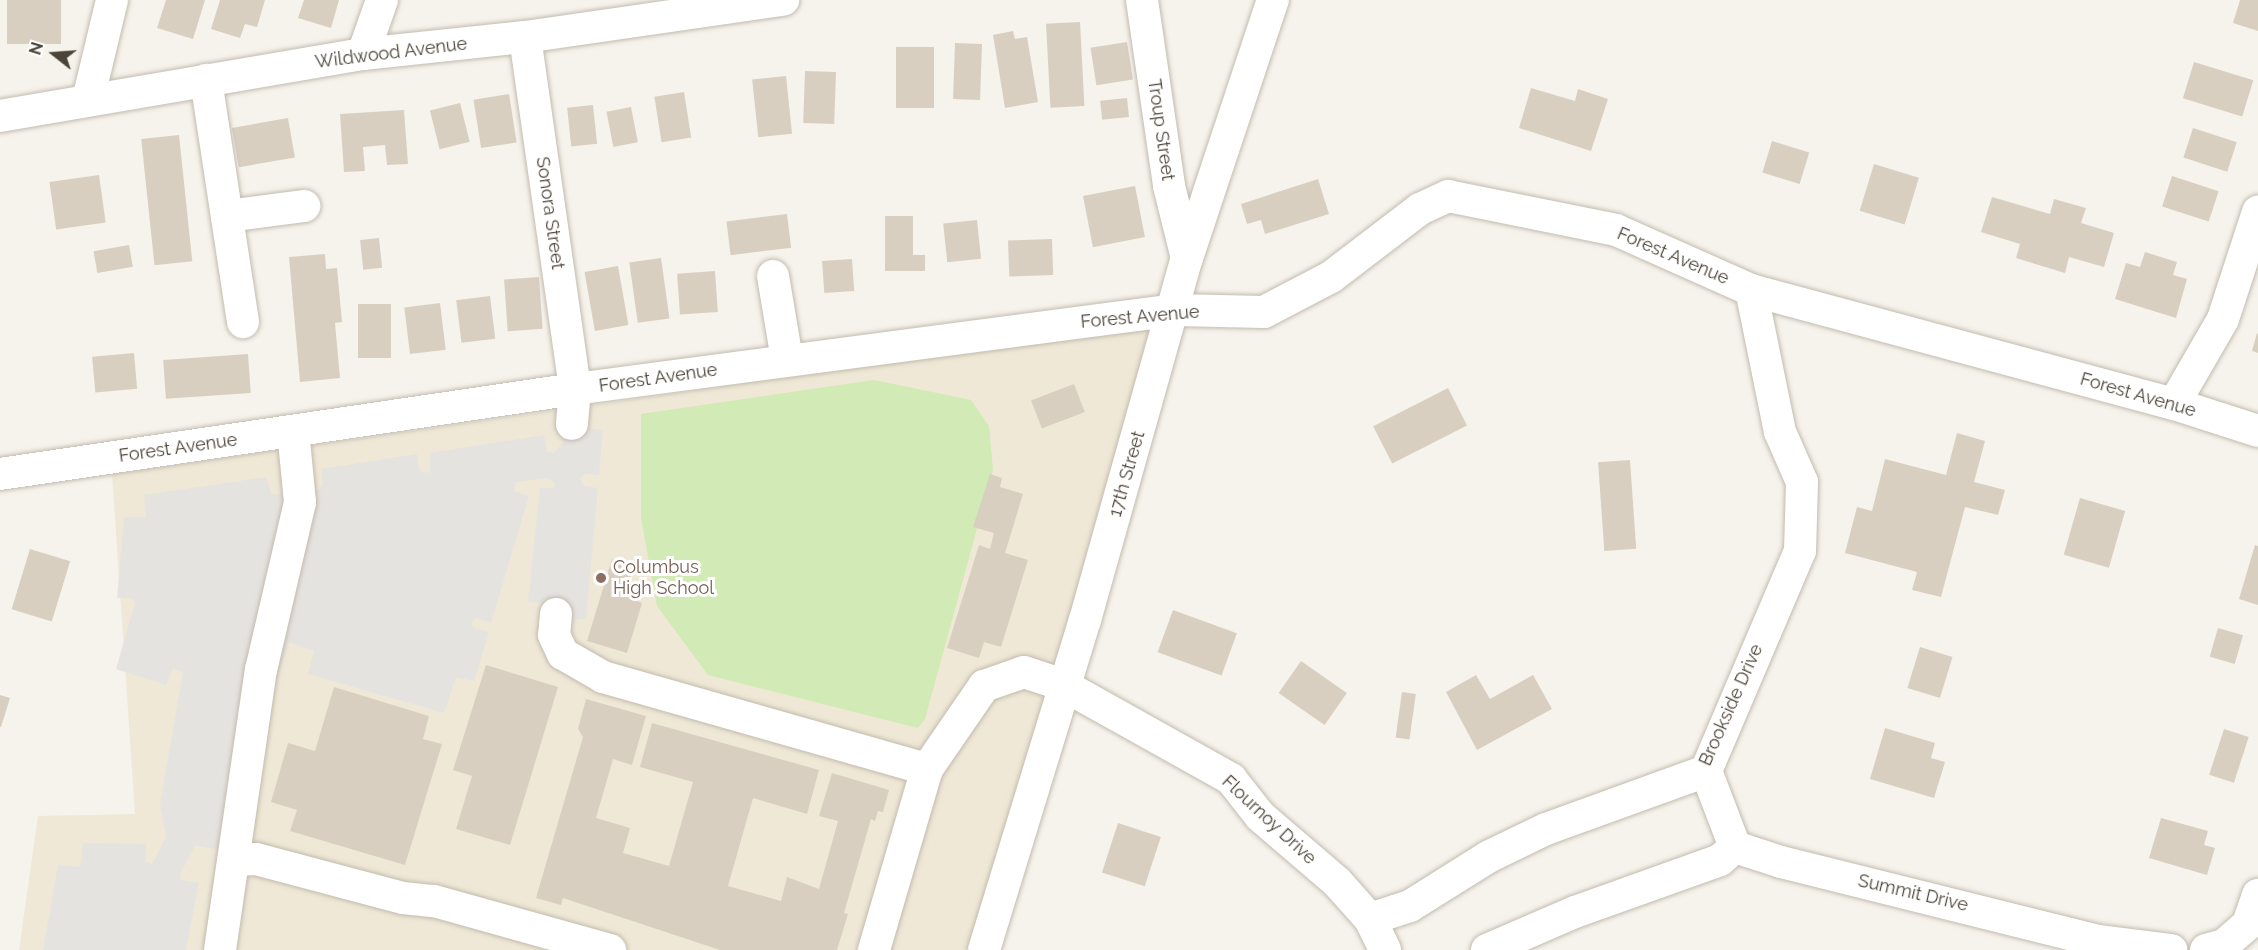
<!DOCTYPE html>
<html>
<head>
<meta charset="utf-8">
<style>
	body { margin:0 }
	#map { position:relative; width:2258px; height:950px; overflow:hidden; background:#f6f3ec; font-family:Raleway,sans-serif }
	div>[style] { position:absolute }
	[style*='--x'] { left:calc(var(--x)*1px); top:calc(var(--y)*1px); width:calc(var(--w)*1px); rotate:calc(var(--a)*1deg) }
	.education>* { inset:0; background:#efe8d6 }
	.green>* { inset:0; background:#d2eab5 }
	.parking>* { inset:0; background:#e5e3e0 }
	.building>* { inset:0; background:#d8cfc1; transform-origin:0 0 }
	.roads { filter:drop-shadow(0 0 2px #c2bbae) drop-shadow(0 0 2px #c2bbae) }
	.minor>* { height:32px; margin:-16px; padding:0 16px; transform-origin:16px; border-radius:16px; background:#fff }
	.dots>* { width:16px; height:16px; translate:-50% -50%; box-sizing:border-box; border:3px solid #fff; border-radius:50% }
	span { translate:-50% -50%; white-space:nowrap; text-align:center; line-height:1.15; -webkit-text-stroke:6px #fff; paint-order:stroke }
	.street-label { font-size:18px; color:#4b4439 }
	.education-label { font-size:18px; color:#785e54 }
	.left { translate:0 -50%; text-align:left }
	.north { position:absolute; left:24px; top:24px; width:60px; height:60px; -webkit-text-stroke:4px #fff; paint-order:stroke; rotate:287deg; font-size:16px; font-weight:700; line-height:24px; text-align:center; color:#4b4439 }
	.north::after { content:''; display:block; margin:auto; width:21px; height:27px; background:#4b4439; clip-path:polygon(50% 0,100% 100%,50% 72%,0 100%) }
</style>
</head>
<body>
<div id="map">
	<div class="education">
		<i style="clip-path:polygon(1161px 324px,968px 950px,19px 950px,38px 816px,135px 814px,112px 474px)"></i>
	</div>
	<div class="green">
		<i style="clip-path:polygon(874px 380px,971px 400px,989px 426px,993px 470px,925px 719px,918px 728px,708px 675px,657px 606px,641px 518px,641px 414px)"></i>
	</div>
	<div class="parking">
		<i style="clip-path:polygon(562px 425px,603px 430px,599px 475px,584px 474px,580px 479px,584px 486px,598px 488px,586px 619px,570px 619px,541px 603px,528px 602px,540px 488px,553px 488px,556px 484px,547px 478px,516px 482px,514px 491px,529px 496px,491px 623px,476px 618px,471px 623px,474px 628px,489px 632px,474px 681px,456px 677px,444px 713px,308px 674px,314px 651px,289px 642px,277px 679px,250px 844px,217px 849px,195px 846px,180px 874px,181px 880px,199px 883px,186px 950px,43px 950px,58px 865px,80px 867px,83px 843px,146px 844px,146px 862px,152px 864px,166px 837px,160px 804px,183px 672px,173px 668px,166px 685px,116px 669px,135px 603px,132px 598px,117px 598px,124px 517px,146px 517px,144px 495px,266px 477px,272px 495px,319px 490px,323px 484px,321px 469px,417px 454px,419px 471px,430px 473px,430px 453px,544px 435px,547px 451px,554px 453px,563px 443px)"></i>
	</div>
	<div class="building">
		<i style="left:7px;top:0;width:54px;height:44px"></i>
		<i style="clip-path:polygon(166px 0,205px 0,193px 39px,157px 28px)"></i>
		<i style="clip-path:polygon(220px 0,265px 0,257px 27px,245px 24px,240px 38px,211px 29px)"></i>
		<i style="clip-path:polygon(304px 0,339px 0,331px 28px,298px 18px)"></i>
		<i style="clip-path:polygon(2240px 0,2258px 0,2258px 31px,2233px 23px)"></i>
		<i style="left:1080px;top:22px;width:84px;height:34px;rotate:87deg"></i>
		<i style="clip-path:polygon(1013px 31px,1015px 39px,1027px 37px,1038px 102px,1005px 108px,993px 35px)"></i>
		<i style="left:1127px;top:42px;width:38px;height:37px;rotate:81deg"></i>
		<i style="left:955px;top:43px;width:27px;height:56px;rotate:2deg"></i>
		<i style="left:896px;top:47px;width:38px;height:61px"></i>
		<i style="left:2194px;top:62px;width:62px;height:38px;rotate:17deg"></i>
		<i style="left:805px;top:71px;width:31px;height:52px;rotate:2deg"></i>
		<i style="left:786px;top:76px;width:58px;height:34px;rotate:84deg"></i>
		<i style="clip-path:polygon(1531px 88px,1575px 101px,1578px 89px,1608px 99px,1591px 151px,1519px 128px)"></i>
		<i style="left:684px;top:92px;width:46px;height:30px;rotate:81deg"></i>
		<i style="left:509px;top:94px;width:49px;height:36px;rotate:81deg"></i>
		<i style="left:1127px;top:98px;width:19px;height:27px;rotate:84deg"></i>
		<i style="left:460px;top:103px;width:40px;height:31px;rotate:76deg"></i>
		<i style="left:593px;top:105px;width:39px;height:26px;rotate:84deg"></i>
		<i style="left:631px;top:107px;width:36px;height:25px;rotate:79deg"></i>
		<i style="clip-path:polygon(404px 110px,408px 164px,387px 165px,385px 145px,363px 147px,365px 171px,344px 172px,340px 114px)"></i>
		<i style="left:288px;top:118px;width:40px;height:57px;rotate:80deg"></i>
		<i style="left:2193px;top:128px;width:46px;height:31px;rotate:18deg"></i>
		<i style="left:179px;top:135px;width:127px;height:38px;rotate:84deg"></i>
		<i style="left:1772px;top:141px;width:39px;height:33px;rotate:17deg"></i>
		<i style="left:1874px;top:164px;width:47px;height:49px;rotate:17deg"></i>
		<i style="left:99px;top:175px;width:48px;height:50px;rotate:82deg"></i>
		<i style="left:2172px;top:176px;width:49px;height:32px;rotate:18deg"></i>
		<i style="clip-path:polygon(1318px 179px,1329px 214px,1265px 234px,1261px 220px,1247px 224px,1241px 204px)"></i>
		<i style="left:1135px;top:186px;width:52px;height:53px;rotate:79deg"></i>
		<i style="clip-path:polygon(1992px 197px,2050px 214px,2054px 199px,2086px 208px,2081px 223px,2114px 233px,2104px 267px,2069px 257px,2065px 273px,2016px 258px,2020px 244px,1981px 232px)"></i>
		<i style="left:787px;top:214px;width:34px;height:61px;rotate:83deg"></i>
		<i style="clip-path:polygon(885px 216px,913px 216px,913px 255px,925px 255px,925px 271px,885px 271px)"></i>
		<i style="left:977px;top:220px;width:39px;height:34px;rotate:84deg"></i>
		<i style="left:379px;top:238px;width:30px;height:19px;rotate:84deg"></i>
		<i style="left:1052px;top:239px;width:36px;height:44px;rotate:88deg"></i>
		<i style="left:129px;top:245px;width:22px;height:36px;rotate:80deg"></i>
		<i style="clip-path:polygon(2145px 252px,2177px 262px,2173px 275px,2187px 279px,2176px 318px,2115px 299px,2126px 263px,2140px 267px)"></i>
		<i style="clip-path:polygon(325px 254px,326px 269px,337px 268px,342px 322px,335px 323px,340px 378px,300px 382px,289px 257px)"></i>
		<i style="left:661px;top:258px;width:61px;height:32px;rotate:82deg"></i>
		<i style="left:852px;top:259px;width:32px;height:30px;rotate:86deg"></i>
		<i style="left:618px;top:266px;width:60px;height:34px;rotate:80deg"></i>
		<i style="left:715px;top:271px;width:41px;height:38px;rotate:86deg"></i>
		<i style="left:539px;top:277px;width:52px;height:35px;rotate:86deg"></i>
		<i style="left:490px;top:296px;width:43px;height:34px;rotate:83deg"></i>
		<i style="left:440px;top:303px;width:47px;height:36px;rotate:83deg"></i>
		<i style="left:358px;top:304px;width:33px;height:54px"></i>
		<i style="clip-path:polygon(2257px 333px,2258px 334px,2258px 353px,2252px 351px)"></i>
		<i style="left:134px;top:353px;width:36px;height:42px;rotate:85deg"></i>
		<i style="left:248px;top:354px;width:39px;height:85px;rotate:86deg"></i>
		<i style="left:1074px;top:384px;width:30px;height:46px;rotate:69deg"></i>
		<i style="left:1448px;top:388px;width:42px;height:84px;rotate:63deg"></i>
		<i style="clip-path:polygon(1957px 433px,1985px 441px,1974px 482px,2005px 490px,1998px 515px,1965px 507px,1941px 597px,1912px 590px,1917px 572px,1845px 553px,1857px 507px,1872px 511px,1885px 459px,1946px 475px)"></i>
		<i style="left:1630px;top:460px;width:89px;height:32px;rotate:86deg"></i>
		<i style="clip-path:polygon(990px 474px,1002px 478px,1000px 487px,1023px 494px,1005px 553px,1028px 560px,1001px 647px,984px 642px,979px 658px,947px 648px,979px 545px,990px 549px,994px 533px,973px 527px)"></i>
		<i style="left:2080px;top:498px;width:47px;height:59px;rotate:16deg"></i>
		<i style="clip-path:polygon(2255px 545px,2258px 546px,2258px 605px,2239px 599px)"></i>
		<i style="left:30px;top:549px;width:42px;height:63px;rotate:17deg"></i>
		<i style="clip-path:polygon(612px 559px,634px 566px,627px 589px,637px 592px,635px 600px,642px 603px,627px 653px,587px 641px)"></i>
		<i style="left:1173px;top:610px;width:68px;height:45px;rotate:20deg"></i>
		<i style="left:2218px;top:628px;width:26px;height:30px;rotate:16deg"></i>
		<i style="left:1920px;top:647px;width:34px;height:43px;rotate:17deg"></i>
		<i style="left:1301px;top:661px;width:56px;height:39px;rotate:35deg"></i>
		<i style="clip-path:polygon(486px 665px,558px 687px,510px 845px,456px 829px,472px 776px,453px 770px)"></i>
		<i style="clip-path:polygon(1476px 675px,1490px 699px,1533px 675px,1552px 709px,1477px 750px,1446px 692px)"></i>
		<i style="clip-path:polygon(334px 687px,429px 716px,423px 739px,442px 744px,405px 865px,290px 831px,297px 810px,271px 802px,288px 743px,315px 751px)"></i>
		<i style="left:1402px;top:692px;width:14px;height:46px;rotate:8deg"></i>
		<i style="clip-path:polygon(0 695px,10px 698px,1px 727px,0 727px)"></i>
		<i style="clip-path:polygon(586px 699px,646px 716px,632px 765px,613px 759px,596px 818px,630px 828px,623px 853px,669px 866px,693px 782px,640px 767px,652px 723px,819px 770px,807px 814px,753px 798px,728px 886px,781px 901px,787px 877px,819px 889px,838px 821px,819px 816px,832px 773px,889px 790px,883px 812px,878px 811px,875px 821px,871px 819px,844px 913px,848px 914px,837px 950px,720px 950px,563px 898px,561px 905px,536px 898px,583px 737px,578px 729px)"></i>
		<i style="clip-path:polygon(1885px 728px,1935px 743px,1931px 758px,1945px 762px,1934px 798px,1870px 779px)"></i>
		<i style="left:2224px;top:729px;width:26px;height:48px;rotate:18deg"></i>
		<i style="clip-path:polygon(2161px 818px,2208px 831px,2204px 845px,2215px 848px,2207px 875px,2149px 858px)"></i>
		<i style="left:1118px;top:823px;width:45px;height:52px;rotate:18deg"></i>
	</div>
	<div class="roads">
		<div class="minor">
			<i style="--x:1142;--y:0;--w:188;--a:81.7"></i>
			<i style="--x:1169;--y:186;--w:74;--a:76"></i>
			<i style="--x:525;--y:37;--w:356;--a:81.9"></i>
			<i style="--x:575;--y:389;--w:35;--a:95"></i>
			<i style="--x:363;--y:54;--w:57;--a:-70.6"></i>
			<i style="--x:206;--y:80;--w:245;--a:81.3"></i>
			<i style="--x:88;--y:100;--w:103;--a:-76.5"></i>
			<i style="--x:0;--y:116;--w:368;--a:-9.7"></i>
			<i style="--x:363;--y:54;--w:163;--a:-6"></i>
			<i style="--x:525;--y:37;--w:261;--a:-8.2"></i>
			<i style="--x:227;--y:216;--w:78;--a:-7.4"></i>
			<i style="--x:773;--y:276;--w:85;--a:80.5"></i>
			<i style="--x:2174;--y:404;--w:98;--a:-60"></i>
			<i style="--x:2223;--y:319;--w:113;--a:-71.9"></i>
			<i style="--x:0;--y:474;--w:581;--a:-8.41"></i>
			<i style="--x:575;--y:389;--w:605;--a:-7.5"></i>
			<i style="--x:1175;--y:310;--w:89;--a:1.3"></i>
			<i style="--x:1264;--y:312;--w:76;--a:-27.6"></i>
			<i style="--x:1331;--y:277;--w:112;--a:-37.4"></i>
			<i style="--x:1420;--y:209;--w:31;--a:-25"></i>
			<i style="--x:1448;--y:196;--w:171;--a:11.4"></i>
			<i style="--x:1616;--y:230;--w:148;--a:24"></i>
			<i style="--x:1751;--y:290;--w:438;--a:15.1"></i>
			<i style="--x:2174;--y:404;--w:88;--a:17.8"></i>
			<i style="--x:556;--y:614;--w:21;--a:95"></i>
			<i style="--x:554;--y:635;--w:21;--a:65"></i>
			<i style="--x:563;--y:654;--w:46;--a:29.9"></i>
			<i style="--x:603;--y:677;--w:337;--a:15.9"></i>
			<i style="--x:1706;--y:771;--w:81;--a:69.1"></i>
			<i style="--x:1735;--y:847;--w:48;--a:18.1"></i>
			<i style="--x:1781;--y:862;--w:327;--a:14"></i>
			<i style="--x:2098;--y:941;--w:74;--a:7"></i>
			<i style="--x:236;--y:860;--w:20;--a:-3"></i>
			<i style="--x:256;--y:859;--w:152;--a:14.9"></i>
			<i style="--x:403;--y:898;--w:31;--a:6"></i>
			<i style="--x:434;--y:901;--w:183;--a:15.6"></i>
			<i style="--x:1370;--y:919;--w:42;--a:-18"></i>
			<i style="--x:1410;--y:906;--w:92;--a:-32.1"></i>
			<i style="--x:1488;--y:857;--w:64;--a:-25.8"></i>
			<i style="--x:1546;--y:829;--w:170;--a:-19.9"></i>
			<i style="--x:1706;--y:771;--w:239;--a:-66.9"></i>
			<i style="--x:1800;--y:551;--w:69;--a:-88.3"></i>
			<i style="--x:1802;--y:482;--w:55;--a:-113.7"></i>
			<i style="--x:1780;--y:432;--w:145;--a:-101.5"></i>
			<i style="--x:220;--y:950;--w:283;--a:-81.7"></i>
			<i style="--x:261;--y:670;--w:172;--a:-76.9"></i>
			<i style="--x:300;--y:502;--w:71;--a:-95.6"></i>
			<i style="--x:874;--y:950;--w:189;--a:-73.7"></i>
			<i style="--x:927;--y:769;--w:101;--a:-55.5"></i>
			<i style="--x:984;--y:686;--w:42;--a:-19.3"></i>
			<i style="--x:1024;--y:672;--w:41;--a:18.4"></i>
			<i style="--x:1063;--y:685;--w:193;--a:29.2"></i>
			<i style="--x:1231;--y:779;--w:47;--a:51.9"></i>
			<i style="--x:1260;--y:816;--w:101;--a:40.6"></i>
			<i style="--x:1337;--y:882;--w:50;--a:48.3"></i>
			<i style="--x:1370;--y:919;--w:34;--a:64"></i>
			<i style="--x:984;--y:950;--w:345;--a:-73"></i>
			<i style="--x:1085;--y:620;--w:376;--a:-74.3"></i>
			<i style="--x:1187;--y:258;--w:272;--a:-71.6"></i>
			<i style="--x:1487;--y:950;--w:96;--a:-23.4"></i>
			<i style="--x:1575;--y:912;--w:154;--a:-19.7"></i>
			<i style="--x:1720;--y:860;--w:20;--a:-41"></i>
			<i style="--x:2206;--y:950;--w:19;--a:-16"></i>
			<i style="--x:2224;--y:945;--w:32;--a:-41"></i>
			<i style="--x:2248;--y:924;--w:31;--a:-71"></i>
		</div>
	</div>
	<div class="dots">
		<i style="left:601px;top:578px;background:#8d6e63"></i>
	</div>
	<div class="street-label">
		<span style="left:391px;top:53px;rotate:-7deg">Wildwood Avenue</span>
		<span style="left:1161px;top:130px;rotate:82deg">Troup Street</span>
		<span style="left:550px;top:213px;rotate:82deg">Sonora Street</span>
		<span style="left:1673px;top:256px;rotate:23deg">Forest Avenue</span>
		<span style="left:1140px;top:317px;rotate:-5deg">Forest Avenue</span>
		<span style="left:658px;top:378px;rotate:-8deg">Forest Avenue</span>
		<span style="left:2138px;top:395px;rotate:16deg">Forest Avenue</span>
		<span style="left:178px;top:448px;rotate:-8deg">Forest Avenue</span>
		<span style="left:1127px;top:474px;rotate:-74deg">17th Street</span>
		<span style="left:1731px;top:705px;rotate:-66deg">Brookside Drive</span>
		<span style="left:1269px;top:820px;rotate:43deg">Flournoy Drive</span>
		<span style="left:1913px;top:893px;rotate:13deg">Summit Drive</span>
	</div>
	<div class="education-label">
		<span class="left" style="left:613px;top:578px">Columbus<br>High School</span>
	</div>
	<div class="north">N</div>
</div>
</body>
</html>
